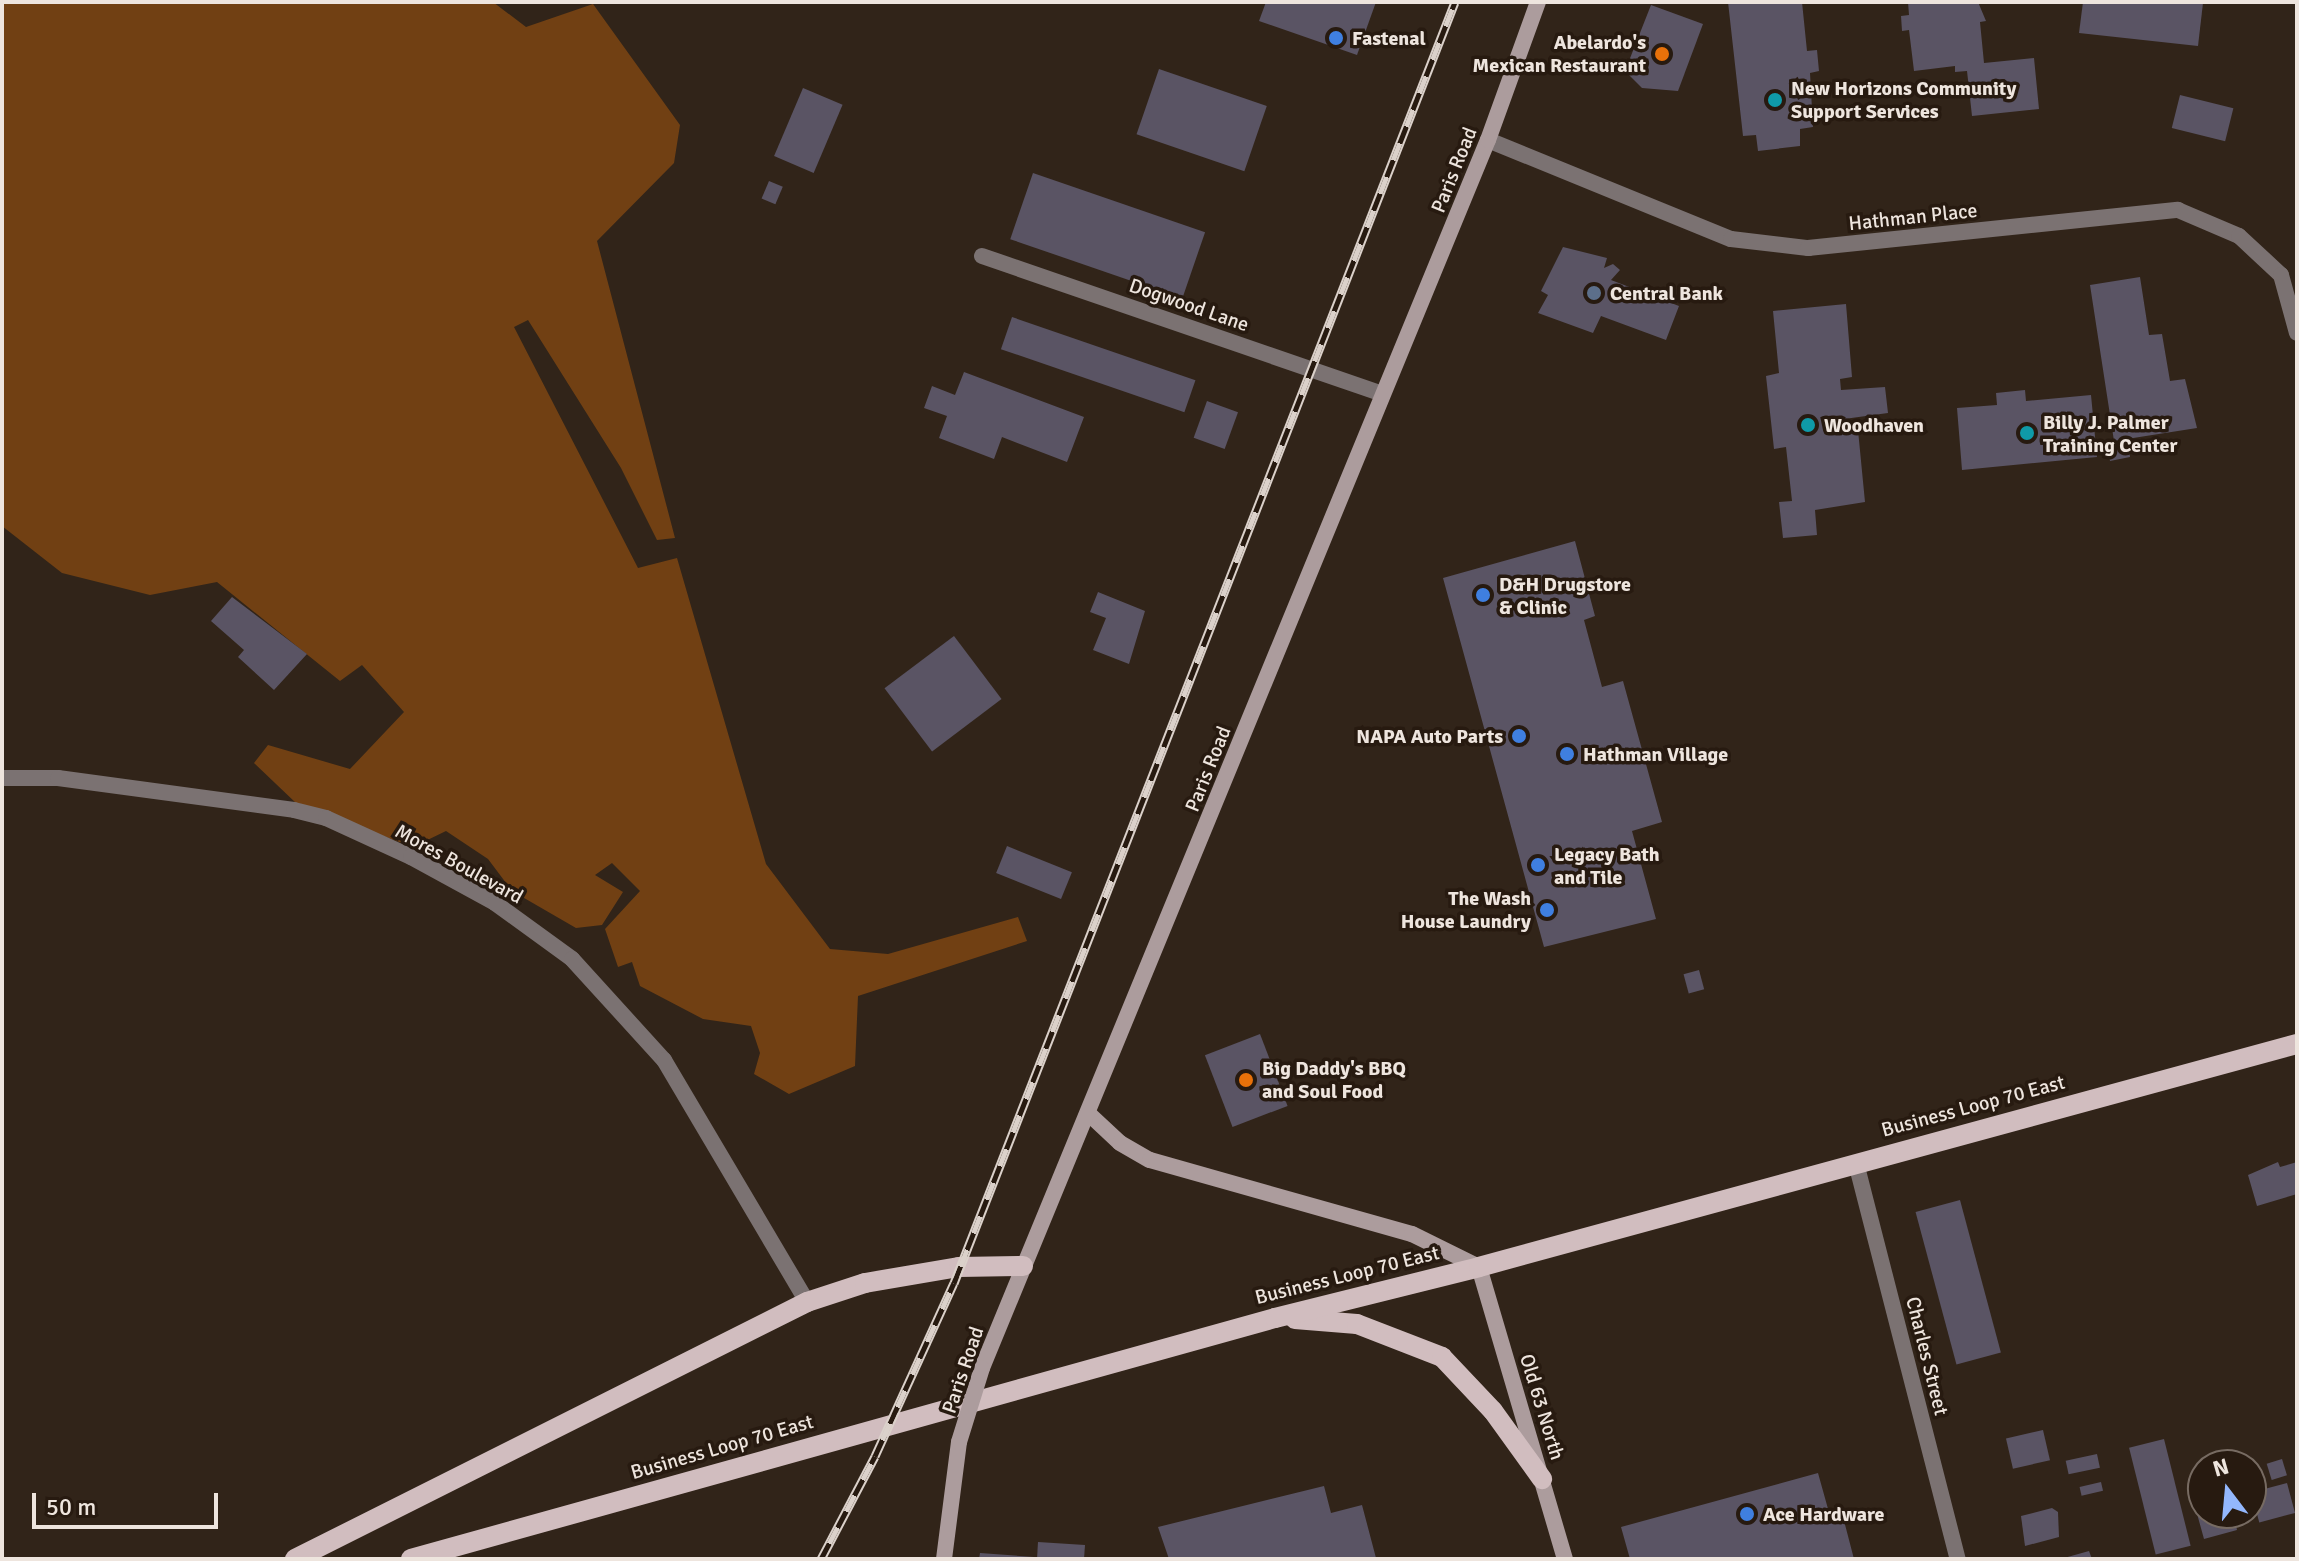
<!DOCTYPE html>
<html>
<head>
<meta charset="utf-8">
<style>
	body { margin:0 }
	#map { position:relative; width:2299px; height:1561px; overflow:hidden; background:#312419; font-family:Signika,sans-serif }
	div>[style] { position:absolute }
	[style*='--x'] { left:calc(var(--x)*1px); top:calc(var(--y)*1px); width:calc(var(--w)*1px); rotate:calc(var(--a)*1deg) }
	.green>* { inset:0; background:#714013 }
	.building>* { inset:0; background:#5a5464; transform-origin:0 0 }
	.street>* { height:16px; margin:-8px; padding:0 8px; transform-origin:8px; border-radius:8px; background:#7b7272 }
	.secondary>* { height:16px; margin:-8px; padding:0 8px; transform-origin:8px; border-radius:8px; background:#ac9c9d }
	.primary>* { height:20px; margin:-10px; padding:0 10px; transform-origin:10px; border-radius:10px; background:#d1bdbf }
	.rail>* { height:9px; margin-top:-4.5px; transform-origin:0; background:repeating-linear-gradient(90deg,#271a10 0 18px,#dbd1ca 0 36px); box-sizing:border-box; border-block:2px solid #dbd1ca }
	.secondary-bridge>* { height:16px; margin:-8px; padding:0 8px; transform-origin:8px; border-radius:8px; background:#ac9c9d }
	.dots>* { width:22px; height:22px; translate:-50% -50%; box-sizing:border-box; border:4px solid #271a10; border-radius:50% }
	span { translate:-50% -50%; white-space:nowrap; text-align:center; line-height:1.15; -webkit-text-stroke:7px #271a10; paint-order:stroke }
	.poi-label { font-size:20px; color:#eee5de; font-weight:700 }
	.left { translate:0 -50%; text-align:left }
	.right { translate:-100% -50%; text-align:right }
	.street-label { font-size:20px; color:#eee5de }
	.frame { position:absolute; inset:0; border:4px solid #eee5de; pointer-events:none }
	.north { position:absolute; left:2187px; top:1449px; width:80px; height:80px; box-sizing:border-box; background:#271a10; border:2px solid #776b62; border-radius:50%; rotate:344deg; font-size:22px; font-weight:700; line-height:32px; text-align:center; color:#eee5de }
	.north::after { content:''; display:block; margin:auto; width:28px; height:36px; background:#93b7fd; clip-path:polygon(50% 0,100% 100%,50% 72%,0 100%) }
	.scale { position:absolute; left:32px; top:1493px; width:186px; height:36px; box-sizing:border-box; border:4px solid #eee5de; border-top:0; padding-left:10px; font-size:24px; line-height:28px; white-space:nowrap; color:#eee5de; -webkit-text-stroke:6px #271a10; paint-order:stroke }
</style>
</head>
<body>
<div id="map">
	<div class="green">
		<i style="clip-path:polygon(2px 2px,493px 2px,526px 27px,593px 4px,680px 125px,674px 163px,597px 241px,675px 538px,657px 540px,621px 468px,528px 320px,514px 327px,638px 568px,677px 558px,766px 864px,830px 949px,888px 954px,1018px 917px,1027px 941px,858px 996px,855px 1066px,789px 1094px,754px 1074px,760px 1053px,751px 1026px,703px 1019px,640px 986px,632px 962px,618px 967px,605px 929px,640px 891px,612px 863px,595px 875px,623px 892px,602px 925px,576px 928px,512px 891px,488px 859px,446px 831px,413px 847px,297px 804px,254px 763px,268px 745px,350px 769px,404px 712px,362px 665px,340px 681px,217px 582px,150px 595px,62px 573px,2px 526px)"></i>
	</div>
	<div class="building">
		<i style="clip-path:polygon(1266px 2px,1376px 2px,1357px 55px,1259px 21px)"></i>
		<i style="clip-path:polygon(1728px 2px,1802px 2px,1807px 51px,1817px 50px,1819px 71px,1810px 73px,1813px 127px,1800px 129px,1800px 146px,1758px 151px,1756px 135px,1743px 136px)"></i>
		<i style="clip-path:polygon(1908px 2px,1978px 2px,1986px 21px,1980px 22px,1984px 63px,2034px 58px,2039px 109px,1972px 116px,1967px 71px,1955px 72px,1955px 66px,1914px 71px,1909px 30px,1902px 31px,1901px 16px,1909px 15px)"></i>
		<i style="clip-path:polygon(2083px 2px,2203px 3px,2198px 46px,2079px 33px)"></i>
		<i style="clip-path:polygon(1651px 5px,1703px 24px,1678px 91px,1642px 88px,1625px 71px)"></i>
		<i style="left:1159px;top:69px;width:114px;height:69px;rotate:19deg"></i>
		<i style="left:803px;top:88px;width:43px;height:74px;rotate:23deg"></i>
		<i style="left:2180px;top:95px;width:55px;height:34px;rotate:14deg"></i>
		<i style="left:1033px;top:173px;width:182px;height:70px;rotate:19deg"></i>
		<i style="left:769px;top:181px;width:15px;height:19px;rotate:23deg"></i>
		<i style="clip-path:polygon(1563px 247px,1607px 258px,1604px 268px,1613px 264px,1620px 270px,1611px 280px,1679px 306px,1666px 340px,1601px 316px,1593px 333px,1538px 313px,1548px 295px,1541px 291px)"></i>
		<i style="clip-path:polygon(2140px 277px,2149px 335px,2162px 334px,2170px 381px,2185px 379px,2197px 428px,2114px 441px,2090px 285px)"></i>
		<i style="clip-path:polygon(1846px 304px,1852px 377px,1840px 379px,1841px 390px,1885px 387px,1888px 413px,1844px 419px,1846px 431px,1858px 430px,1865px 502px,1815px 510px,1817px 535px,1783px 538px,1779px 502px,1792px 501px,1786px 447px,1774px 449px,1766px 376px,1779px 373px,1773px 311px)"></i>
		<i style="left:1012px;top:317px;width:194px;height:34px;rotate:19deg"></i>
		<i style="clip-path:polygon(964px 372px,1084px 417px,1067px 462px,1002px 437px,994px 459px,939px 438px,947px 416px,924px 408px,932px 386px,955px 395px)"></i>
		<i style="clip-path:polygon(2025px 390px,2026px 401px,2091px 395px,2097px 457px,1962px 470px,1957px 408px,1997px 405px,1996px 393px)"></i>
		<i style="left:1207px;top:401px;width:33px;height:39px;rotate:20deg"></i>
		<i style="clip-path:polygon(2128px 442px,2130px 457px,2110px 461px,2107px 444px)"></i>
		<i style="clip-path:polygon(1575px 541px,1595px 616px,1584px 620px,1602px 687px,1623px 681px,1662px 822px,1632px 831px,1656px 919px,1544px 947px,1443px 578px)"></i>
		<i style="clip-path:polygon(1098px 592px,1145px 611px,1129px 664px,1093px 650px,1106px 618px,1090px 612px)"></i>
		<i style="clip-path:polygon(232px 597px,307px 654px,274px 690px,238px 657px,244px 650px,211px 621px)"></i>
		<i style="left:954px;top:636px;width:79px;height:87px;rotate:53deg"></i>
		<i style="left:1007px;top:846px;width:70px;height:29px;rotate:22deg"></i>
		<i style="left:1699px;top:970px;width:20px;height:16px;rotate:75deg"></i>
		<i style="left:1260px;top:1034px;width:77px;height:59px;rotate:69deg"></i>
		<i style="clip-path:polygon(2278px 1162px,2280px 1167px,2297px 1162px,2297px 1194px,2257px 1206px,2248px 1175px)"></i>
		<i style="left:1960px;top:1200px;width:158px;height:46px;rotate:75deg"></i>
		<i style="left:2043px;top:1430px;width:31px;height:38px;rotate:77deg"></i>
		<i style="left:2164px;top:1439px;width:110px;height:36px;rotate:76deg"></i>
		<i style="left:2097px;top:1454px;width:14px;height:32px;rotate:78deg"></i>
		<i style="left:2282px;top:1459px;width:17px;height:16px;rotate:73deg"></i>
		<i style="clip-path:polygon(1818px 1473px,1830px 1516px,1842px 1513px,1854px 1559px,1630px 1559px,1621px 1527px)"></i>
		<i style="left:2101px;top:1482px;width:9px;height:22px;rotate:77deg"></i>
		<i style="left:2287px;top:1483px;width:31px;height:37px;rotate:75deg"></i>
		<i style="clip-path:polygon(1324px 1486px,1331px 1513px,1362px 1505px,1376px 1558px,1169px 1559px,1158px 1527px)"></i>
		<i style="clip-path:polygon(2203px 1488px,2203px 1513px,2247px 1513px,2235px 1520px,2237px 1530px,2204px 1539px,2191px 1492px)"></i>
		<i style="clip-path:polygon(2052px 1508px,2058px 1512px,2059px 1537px,2025px 1546px,2021px 1516px)"></i>
		<i style="clip-path:polygon(1038px 1542px,1085px 1545px,1084px 1559px,1037px 1559px)"></i>
		<i style="clip-path:polygon(2089px 1551px,2092px 1559px,2064px 1559px,2064px 1558px)"></i>
		<i style="clip-path:polygon(980px 1553px,1034px 1557px,1034px 1559px,979px 1559px)"></i>
	</div>
	<div class="street">
		<i style="--x:1488;--y:140;--w:262;--a:22.2"></i>
		<i style="--x:1731;--y:239;--w:78;--a:6.7"></i>
		<i style="--x:1808;--y:248;--w:372;--a:-5.9"></i>
		<i style="--x:2178;--y:210;--w:66;--a:23.1"></i>
		<i style="--x:2239;--y:236;--w:57;--a:42.9"></i>
		<i style="--x:2281;--y:275;--w:60;--a:74.6"></i>
		<i style="--x:982;--y:256;--w:423;--a:19"></i>
		<i style="--x:2;--y:778;--w:56;--a:0"></i>
		<i style="--x:58;--y:778;--w:238;--a:7.7"></i>
		<i style="--x:294;--y:810;--w:33;--a:14"></i>
		<i style="--x:326;--y:818;--w:94;--a:24.6"></i>
		<i style="--x:411;--y:857;--w:96;--a:28.7"></i>
		<i style="--x:495;--y:903;--w:95;--a:36"></i>
		<i style="--x:572;--y:959;--w:137;--a:47.7"></i>
		<i style="--x:664;--y:1060;--w:281;--a:59.4"></i>
		<i style="--x:1856;--y:1163;--w:409;--a:75.6"></i>
	</div>
	<div class="secondary">
		<i style="--x:1089;--y:1114;--w:42;--a:43.1"></i>
		<i style="--x:1120;--y:1143;--w:34;--a:30"></i>
		<i style="--x:1150;--y:1160;--w:272;--a:15.8"></i>
		<i style="--x:1412;--y:1234;--w:75;--a:26.2"></i>
		<i style="--x:1479;--y:1267;--w:304;--a:73.6"></i>
		<i style="--x:982;--y:1368;--w:1328;--a:-67.61"></i>
		<i style="--x:1488;--y:140;--w:147;--a:-70.1"></i>
		<i style="--x:944;--y:1559;--w:118;--a:-82.7"></i>
	</div>
	<div class="primary">
		<i style="--x:1295;--y:1319;--w:62;--a:4.6"></i>
		<i style="--x:1357;--y:1324;--w:91;--a:21.2"></i>
		<i style="--x:1442;--y:1357;--w:74;--a:46.6"></i>
		<i style="--x:1493;--y:1411;--w:84;--a:54.2"></i>
		<i style="--x:295;--y:1559;--w:573;--a:-26.65"></i>
		<i style="--x:807;--y:1302;--w:61;--a:-18.1"></i>
		<i style="--x:865;--y:1283;--w:95;--a:-9.7"></i>
		<i style="--x:959;--y:1267;--w:64;--a:-0.9"></i>
		<i style="--x:411;--y:1559;--w:897;--a:-15.59"></i>
		<i style="--x:1275;--y:1318;--w:210;--a:-14"></i>
		<i style="--x:1479;--y:1267;--w:848;--a:-15.25"></i>
	</div>
	<div class="rail">
		<i style="--x:821;--y:1559;--w:116;--a:-62.3"></i>
		<i style="--x:875;--y:1456;--w:190;--a:-65.5"></i>
		<i style="--x:954;--y:1283;--w:1375;--a:-68.64"></i>
	</div>
	<div class="secondary-bridge">
		<i style="--x:959;--y:1442;--w:77;--a:-72.7"></i>
	</div>
	<div class="dots">
		<i style="left:1336px;top:38px;background:#3f7fe0"></i>
		<i style="left:1662px;top:54px;background:#e8710a"></i>
		<i style="left:1775px;top:100px;background:#0f9aa8"></i>
		<i style="left:1594px;top:293px;background:#5c6f8a"></i>
		<i style="left:1808px;top:425px;background:#0f9aa8"></i>
		<i style="left:2027px;top:433px;background:#0f9aa8"></i>
		<i style="left:1483px;top:595px;background:#3f7fe0"></i>
		<i style="left:1519px;top:736px;background:#3f7fe0"></i>
		<i style="left:1567px;top:754px;background:#3f7fe0"></i>
		<i style="left:1538px;top:865px;background:#3f7fe0"></i>
		<i style="left:1547px;top:910px;background:#3f7fe0"></i>
		<i style="left:1246px;top:1080px;background:#e8710a"></i>
		<i style="left:1747px;top:1514px;background:#3f7fe0"></i>
	</div>
	<div class="poi-label">
		<span class="left" style="left:1352px;top:38px">Fastenal</span>
		<span class="right" style="left:1646px;top:54px">Abelardo's<br>Mexican Restaurant</span>
		<span class="left" style="left:1791px;top:100px">New Horizons Community<br>Support Services</span>
		<span class="left" style="left:1610px;top:293px">Central Bank</span>
		<span class="left" style="left:2043px;top:434px">Billy J. Palmer<br>Training Center</span>
		<span class="left" style="left:1824px;top:425px">Woodhaven</span>
		<span class="left" style="left:1499px;top:596px">D&amp;H Drugstore<br>&amp; Clinic</span>
		<span class="right" style="left:1503px;top:736px">NAPA Auto Parts</span>
		<span class="left" style="left:1583px;top:754px">Hathman Village</span>
		<span class="left" style="left:1554px;top:866px">Legacy Bath<br>and Tile</span>
		<span class="right" style="left:1531px;top:910px">The Wash<br>House Laundry</span>
		<span class="left" style="left:1262px;top:1080px">Big Daddy's BBQ<br>and Soul Food</span>
		<span class="left" style="left:1763px;top:1514px">Ace Hardware</span>
	</div>
	<div class="street-label">
		<span style="left:1454px;top:170px;rotate:-68deg">Paris Road</span>
		<span style="left:1913px;top:217px;rotate:-6deg">Hathman Place</span>
		<span style="left:1189px;top:305px;rotate:19deg">Dogwood Lane</span>
		<span style="left:1208px;top:769px;rotate:-68deg">Paris Road</span>
		<span style="left:459px;top:864px;rotate:29deg">Mores Boulevard</span>
		<span style="left:1973px;top:1106px;rotate:-15deg">Business Loop 70 East</span>
		<span style="left:1347px;top:1275px;rotate:-14deg">Business Loop 70 East</span>
		<span style="left:1927px;top:1356px;rotate:76deg">Charles Street</span>
		<span style="left:963px;top:1370px;rotate:-71deg">Paris Road</span>
		<span style="left:1542px;top:1407px;rotate:73deg">Old 63 North</span>
		<span style="left:722px;top:1447px;rotate:-16deg">Business Loop 70 East</span>
	</div>
	<div class="frame"></div>
	<div class="north">N</div>
	<div class="scale">50 m</div>
</div>
</body>
</html>
